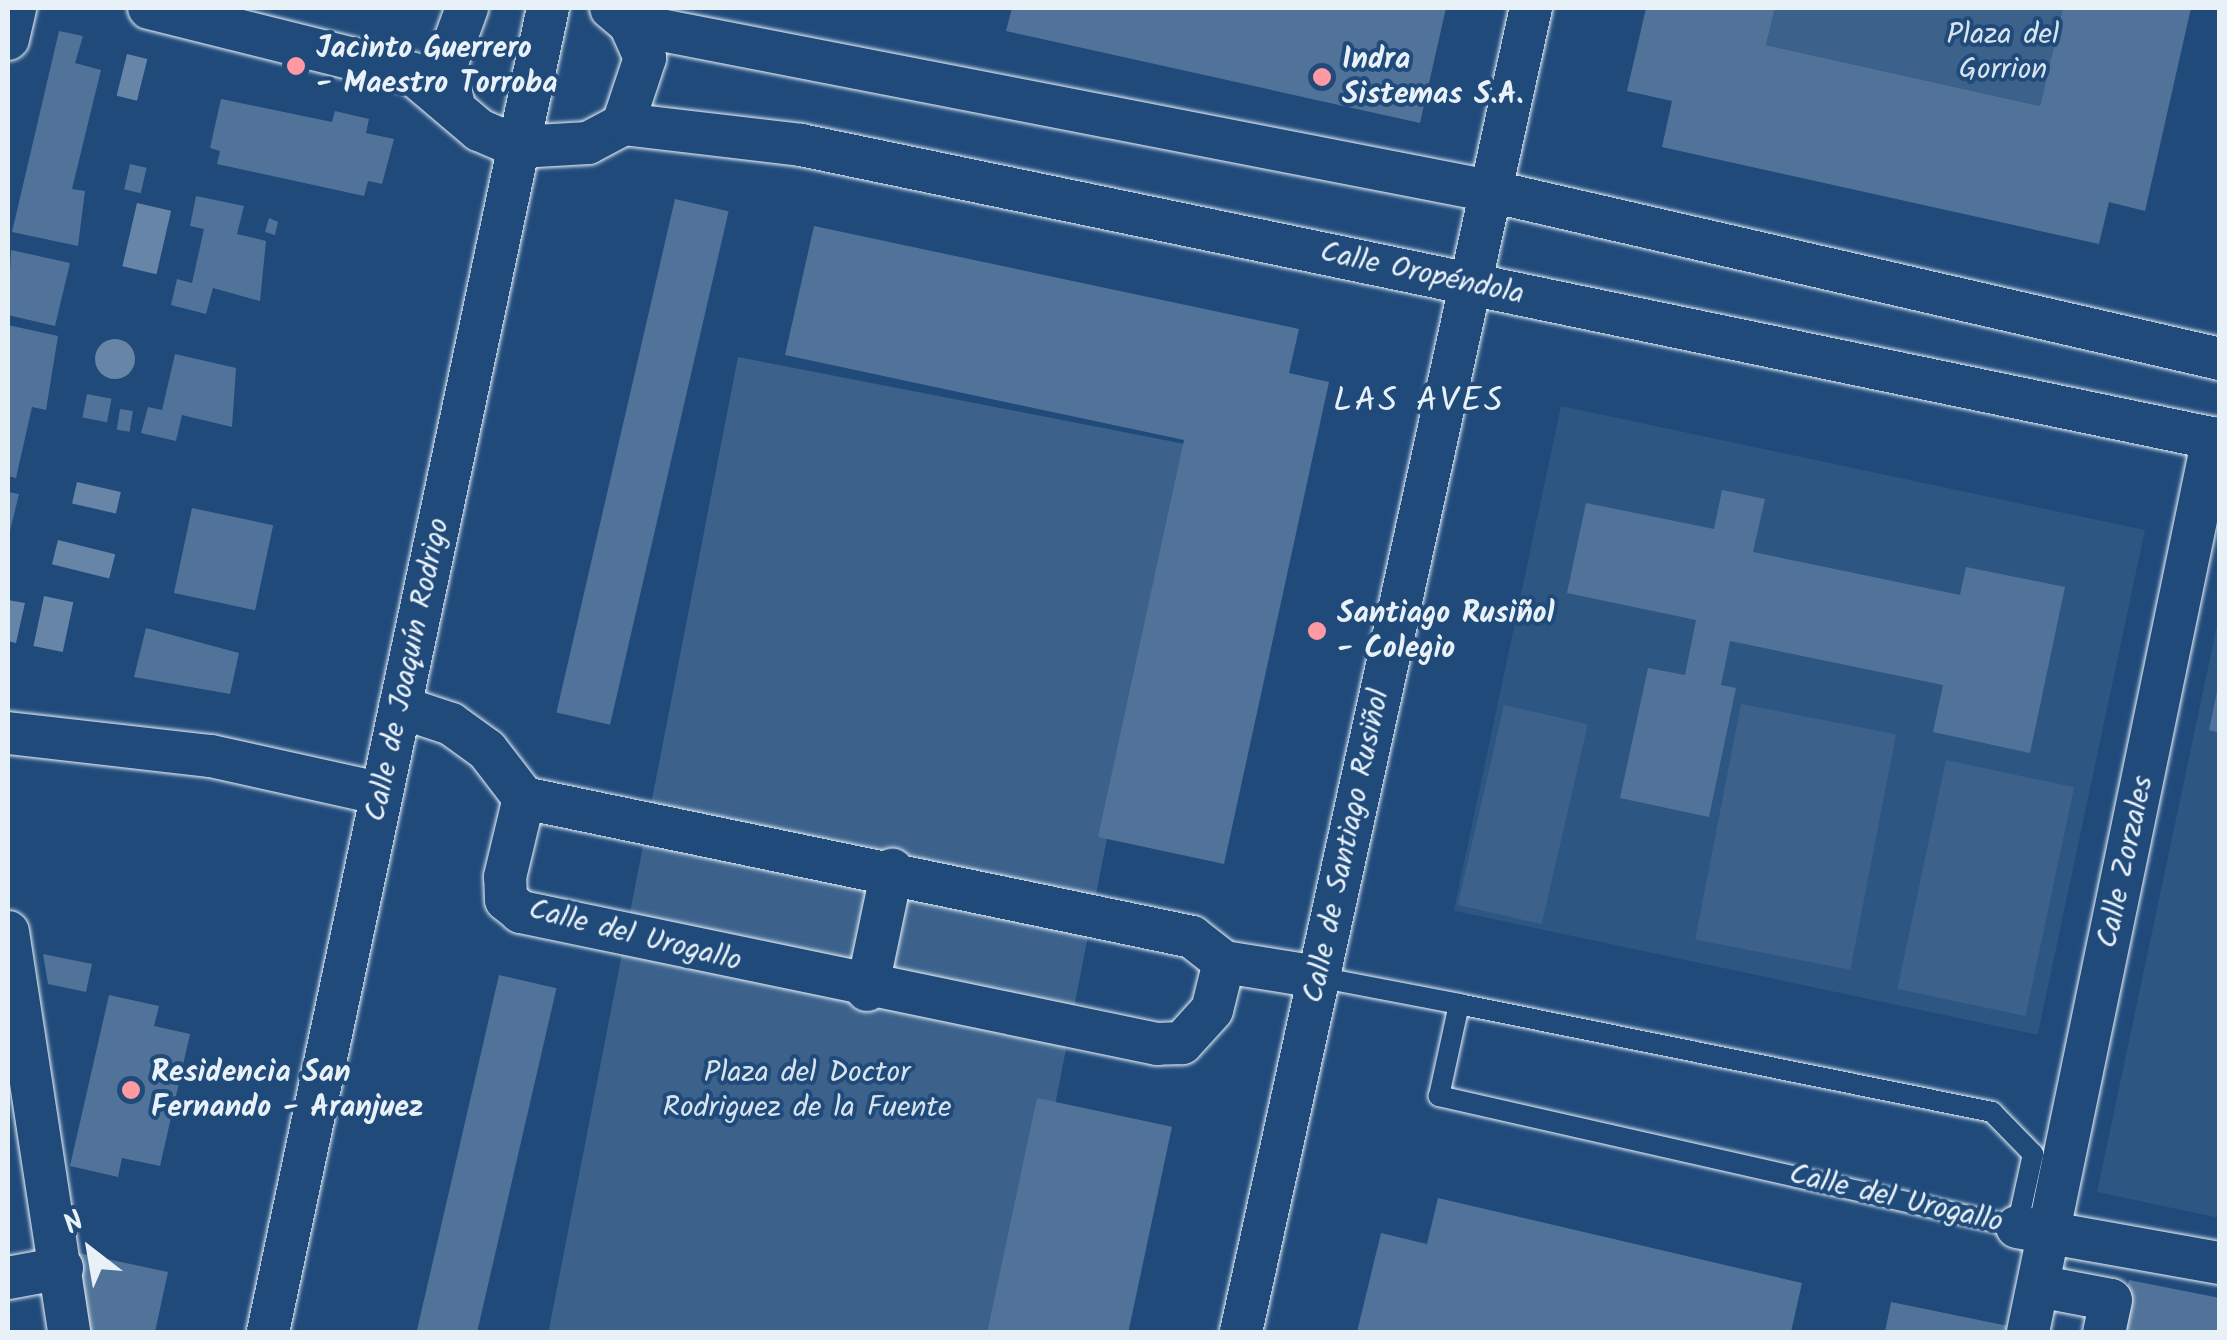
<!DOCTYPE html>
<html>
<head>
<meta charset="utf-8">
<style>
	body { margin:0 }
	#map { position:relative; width:2227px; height:1340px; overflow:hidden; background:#1f4a7a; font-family:Kalam,sans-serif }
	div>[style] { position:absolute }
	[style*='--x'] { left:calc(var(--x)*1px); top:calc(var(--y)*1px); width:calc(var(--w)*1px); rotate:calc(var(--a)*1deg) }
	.built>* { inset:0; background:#2e5683; transform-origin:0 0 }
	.green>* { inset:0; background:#3c628c; transform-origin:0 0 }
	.water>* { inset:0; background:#6685a7; transform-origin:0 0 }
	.round { border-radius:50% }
	.building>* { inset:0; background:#517399; transform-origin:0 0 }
	.roads { filter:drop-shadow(0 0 2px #e8f1f8) drop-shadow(0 0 2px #e8f1f8) }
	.lane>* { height:20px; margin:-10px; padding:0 10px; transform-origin:10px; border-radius:10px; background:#1f4a7a }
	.street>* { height:42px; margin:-21px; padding:0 21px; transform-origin:21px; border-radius:21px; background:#1f4a7a }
	.dots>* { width:28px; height:28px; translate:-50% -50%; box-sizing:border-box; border:5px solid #1f4a7a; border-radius:50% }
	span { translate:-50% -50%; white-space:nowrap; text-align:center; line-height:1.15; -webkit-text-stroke:8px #1f4a7a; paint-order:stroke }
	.park-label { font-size:30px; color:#d7e3ed }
	.poi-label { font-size:30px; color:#e8f1f8; font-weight:700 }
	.left { translate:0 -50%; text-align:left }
	.street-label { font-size:30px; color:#e8f1f8 }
	.quarter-label { font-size:35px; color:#e8f1f8; letter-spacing:2.5px }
	.frame { position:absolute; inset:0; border:10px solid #e8f1f8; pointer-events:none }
	.north { position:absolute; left:40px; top:1200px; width:100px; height:100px; -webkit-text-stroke:8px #1f4a7a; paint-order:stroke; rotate:329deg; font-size:28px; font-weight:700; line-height:40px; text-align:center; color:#e8f1f8 }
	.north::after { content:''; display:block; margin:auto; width:35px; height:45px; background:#e8f1f8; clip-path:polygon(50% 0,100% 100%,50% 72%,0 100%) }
</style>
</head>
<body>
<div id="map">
	<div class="built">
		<i style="left:1561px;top:406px;width:597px;height:516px;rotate:12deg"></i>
		<i style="clip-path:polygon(2219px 616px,2219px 1218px,2097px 1192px)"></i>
	</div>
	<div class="green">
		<i style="clip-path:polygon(1775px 8px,2063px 8px,2040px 106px,1766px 45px)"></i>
		<i style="left:738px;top:357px;width:454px;height:1000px;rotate:11deg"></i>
		<i style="left:1741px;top:704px;width:158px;height:240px;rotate:11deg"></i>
		<i style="left:1504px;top:705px;width:86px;height:205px;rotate:13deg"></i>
		<i style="left:1946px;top:760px;width:131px;height:234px;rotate:12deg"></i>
	</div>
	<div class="water">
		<i style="left:127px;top:54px;width:21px;height:43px;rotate:14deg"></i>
		<i style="left:137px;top:203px;width:35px;height:65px;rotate:13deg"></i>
		<i class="round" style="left:95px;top:339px;width:40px;height:40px"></i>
		<i style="left:77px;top:482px;width:45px;height:22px;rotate:13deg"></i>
		<i style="left:58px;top:540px;width:59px;height:25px;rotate:14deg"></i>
		<i style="left:44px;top:596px;width:30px;height:51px;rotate:12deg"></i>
		<i style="clip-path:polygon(8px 600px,25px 603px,16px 643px,8px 641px)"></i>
	</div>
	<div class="building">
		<i style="clip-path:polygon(1012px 8px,1446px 8px,1420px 123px,1006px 31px)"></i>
		<i style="clip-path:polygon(1646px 8px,1775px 8px,1766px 45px,2040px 106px,2063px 8px,2191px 8px,2145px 211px,2109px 202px,2099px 244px,1662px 147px,1672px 101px,1627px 91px)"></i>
		<i style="clip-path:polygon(59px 31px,83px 36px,75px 63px,101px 70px,72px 189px,85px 191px,78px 246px,12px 232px)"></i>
		<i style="clip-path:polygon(221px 99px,332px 122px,335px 111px,369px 119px,366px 133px,394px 139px,382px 184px,368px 181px,364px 196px,217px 164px,220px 151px,210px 148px)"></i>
		<i style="left:130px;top:164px;width:17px;height:26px;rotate:13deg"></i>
		<i style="clip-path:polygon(196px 196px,244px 206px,237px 234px,266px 241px,260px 301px,213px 288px,206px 314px,171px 305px,177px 279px,192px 283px,204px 229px,190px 226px)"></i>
		<i style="left:675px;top:199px;width:55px;height:527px;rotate:13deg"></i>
		<i style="clip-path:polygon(269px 218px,278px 222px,275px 235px,265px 232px)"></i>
		<i style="clip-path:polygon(814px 226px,1299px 329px,1289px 373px,1329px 382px,1224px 864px,1098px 837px,1184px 440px,785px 355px)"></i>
		<i style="clip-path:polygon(11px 250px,70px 263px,55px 326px,8px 315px)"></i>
		<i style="clip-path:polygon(8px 325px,58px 336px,46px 410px,32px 407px,16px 478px,8px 476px)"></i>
		<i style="clip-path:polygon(175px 354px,236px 368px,232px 427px,182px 415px,176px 441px,141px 433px,148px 407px,162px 410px)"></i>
		<i style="left:87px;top:394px;width:25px;height:24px;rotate:11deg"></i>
		<i style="left:120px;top:409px;width:13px;height:21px;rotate:9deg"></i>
		<i style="clip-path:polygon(1722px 490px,1765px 499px,1753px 552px,1960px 595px,1966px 567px,2065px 587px,2030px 753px,1933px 732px,1943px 685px,1730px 641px,1721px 685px,1736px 688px,1709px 817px,1620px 798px,1648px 668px,1685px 675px,1696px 620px,1567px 593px,1586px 503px,1714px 529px)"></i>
		<i style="clip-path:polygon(8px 492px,19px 494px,9px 535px,8px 535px)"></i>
		<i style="left:192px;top:508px;width:83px;height:87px;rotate:12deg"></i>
		<i style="clip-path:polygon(146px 628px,239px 653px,230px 694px,134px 677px)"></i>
		<i style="clip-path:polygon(2218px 687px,2220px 687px,2220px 733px,2209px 730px)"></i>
		<i style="clip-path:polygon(43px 954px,92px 964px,86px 992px,48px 984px)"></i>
		<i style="left:499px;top:975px;width:59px;height:366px;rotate:13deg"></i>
		<i style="clip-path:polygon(109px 995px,159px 1006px,154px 1026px,190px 1034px,160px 1166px,122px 1158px,118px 1177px,70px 1166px)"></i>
		<i style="left:1037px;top:1098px;width:138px;height:239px;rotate:12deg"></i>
		<i style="clip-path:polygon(1438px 1198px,1802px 1283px,1791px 1332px,1357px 1332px,1381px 1233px,1427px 1244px)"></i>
		<i style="clip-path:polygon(74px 1252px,168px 1272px,155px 1332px,86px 1332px)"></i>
		<i style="clip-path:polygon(2129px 1280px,2220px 1298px,2220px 1332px,2117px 1332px)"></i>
		<i style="clip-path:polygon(1891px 1302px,2013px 1327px,2012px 1332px,1885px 1332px)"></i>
	</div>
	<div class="roads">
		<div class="lane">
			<i style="--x:1318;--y:977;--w:144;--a:10.8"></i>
			<i style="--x:1459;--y:1004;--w:544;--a:11.45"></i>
			<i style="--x:1992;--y:1112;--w:59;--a:45.7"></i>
			<i style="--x:2033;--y:1154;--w:75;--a:102.4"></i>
			<i style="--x:2017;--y:1227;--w:593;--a:-167.23"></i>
			<i style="--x:1439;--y:1096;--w:94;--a:-77.7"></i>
		</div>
		<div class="street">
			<i style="--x:149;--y:8;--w:272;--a:14"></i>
			<i style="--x:413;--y:74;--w:87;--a:40.3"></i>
			<i style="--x:479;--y:130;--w:43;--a:23"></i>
			<i style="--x:519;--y:147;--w:69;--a:-3.3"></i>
			<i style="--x:588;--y:143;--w:40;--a:-28"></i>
			<i style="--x:623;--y:124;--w:179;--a:6.7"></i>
			<i style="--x:801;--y:145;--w:1449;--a:11.74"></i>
			<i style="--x:611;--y:8;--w:25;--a:40"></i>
			<i style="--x:630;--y:24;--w:876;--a:10.99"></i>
			<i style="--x:1490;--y:191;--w:749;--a:12.96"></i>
			<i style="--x:8;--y:39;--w:32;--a:-77"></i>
			<i style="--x:454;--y:106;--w:39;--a:-103"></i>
			<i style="--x:445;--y:68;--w:64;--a:-69.9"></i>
			<i style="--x:623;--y:124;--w:70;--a:-71.6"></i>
			<i style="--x:645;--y:58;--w:37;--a:-114"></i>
			<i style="--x:400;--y:707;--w:54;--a:18.4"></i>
			<i style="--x:451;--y:724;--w:44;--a:35.8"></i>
			<i style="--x:487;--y:750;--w:61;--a:52.4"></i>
			<i style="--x:524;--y:798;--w:682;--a:11.75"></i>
			<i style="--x:1192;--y:937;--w:41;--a:38"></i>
			<i style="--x:1224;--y:962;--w:49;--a:104"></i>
			<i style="--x:1212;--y:1010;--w:45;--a:132.3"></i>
			<i style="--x:1182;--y:1043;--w:25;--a:178"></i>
			<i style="--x:1157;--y:1044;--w:650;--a:-168.27"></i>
			<i style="--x:521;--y:912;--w:19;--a:-141"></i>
			<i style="--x:506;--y:900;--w:23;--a:-92"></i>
			<i style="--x:505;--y:877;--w:81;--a:-76.5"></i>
			<i style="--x:8;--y:733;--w:204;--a:6.5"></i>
			<i style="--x:211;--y:756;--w:175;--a:12.5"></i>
			<i style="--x:8;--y:932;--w:405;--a:81.3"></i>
			<i style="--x:1224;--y:962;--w:95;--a:9.1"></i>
			<i style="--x:867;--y:990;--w:123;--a:-78.2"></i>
			<i style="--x:2017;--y:1227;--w:206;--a:10.1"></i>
			<i style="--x:8;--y:1278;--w:55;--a:-10.5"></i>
			<i style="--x:2038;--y:1286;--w:74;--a:10.9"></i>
			<i style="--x:2111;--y:1300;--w:33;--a:102"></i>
			<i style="--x:268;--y:1332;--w:1353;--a:-78.06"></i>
			<i style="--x:1241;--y:1332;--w:1355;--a:-77.65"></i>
			<i style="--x:2028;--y:1332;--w:913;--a:-78.31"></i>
		</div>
	</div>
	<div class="dots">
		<i style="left:296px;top:66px;background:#ff9aa2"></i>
		<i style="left:1322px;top:77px;background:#ff9aa2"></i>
		<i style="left:1317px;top:631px;background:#ff9aa2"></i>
		<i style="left:131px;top:1090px;background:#ff9aa2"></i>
	</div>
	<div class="park-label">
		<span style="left:2003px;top:52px">Plaza del<br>Gorrion</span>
		<span style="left:807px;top:1090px">Plaza del Doctor<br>Rodriguez de la Fuente</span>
	</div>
	<div class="poi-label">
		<span class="left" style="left:316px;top:66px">Jacinto Guerrero<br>- Maestro Torroba</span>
		<span class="left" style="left:1342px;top:77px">Indra<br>Sistemas S.A.</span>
		<span class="left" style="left:1337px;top:631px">Santiago Rusiñol<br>- Colegio</span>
		<span class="left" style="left:151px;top:1090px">Residencia San<br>Fernando - Aranjuez</span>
	</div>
	<div class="street-label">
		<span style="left:1422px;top:274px;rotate:12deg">Calle Oropéndola</span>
		<span style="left:408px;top:670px;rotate:-78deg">Calle de Joaquín Rodrigo</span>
		<span style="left:1347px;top:846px;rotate:-78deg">Calle de Santiago Rusiñol</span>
		<span style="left:2126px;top:862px;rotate:-78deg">Calle Zorzales</span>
		<span style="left:635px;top:936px;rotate:14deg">Calle del Urogallo</span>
		<span style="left:1896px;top:1199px;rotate:13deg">Calle del Urogallo</span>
	</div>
	<div class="quarter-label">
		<span style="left:1419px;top:402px">LAS AVES</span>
	</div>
	<div class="frame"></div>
	<div class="north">N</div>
</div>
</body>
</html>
